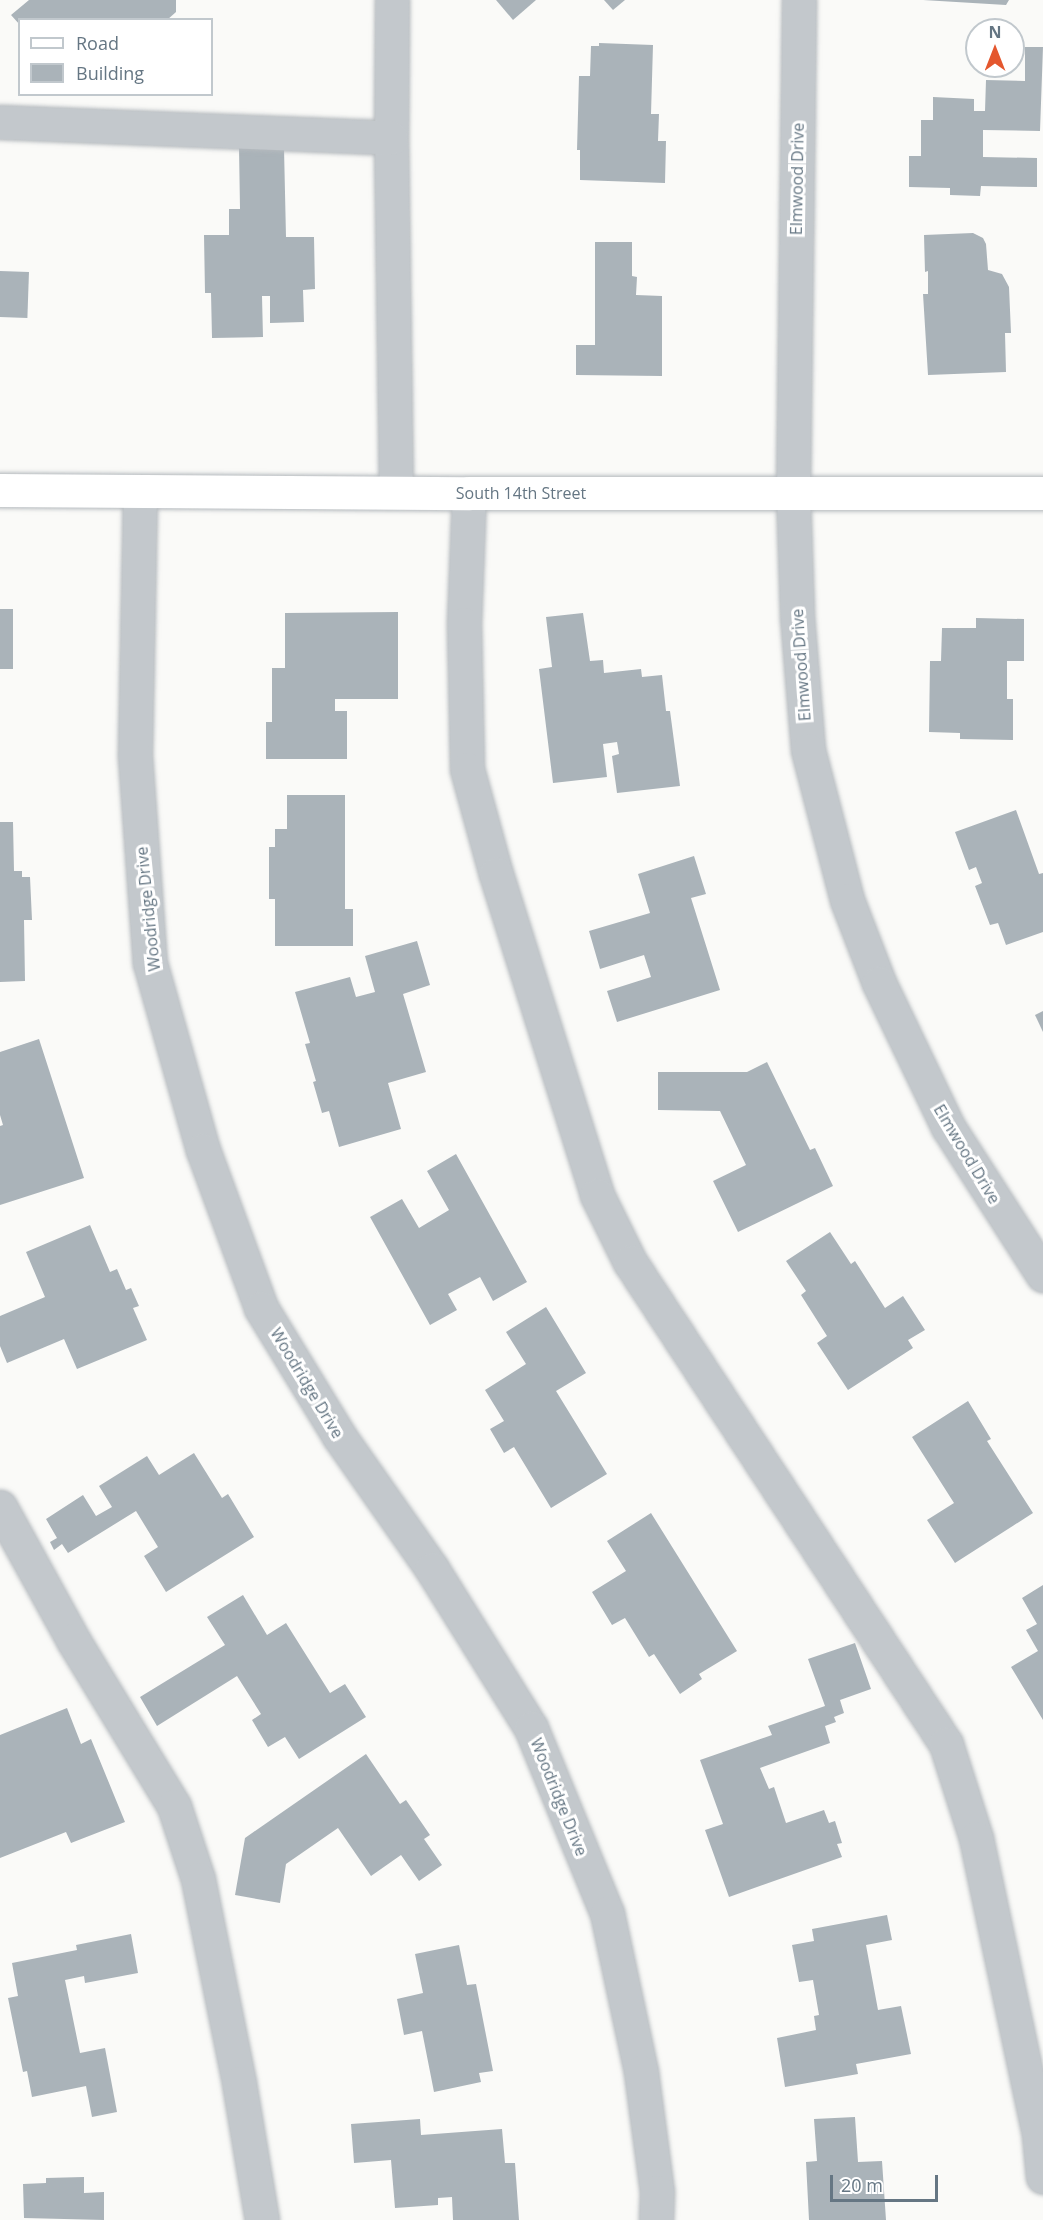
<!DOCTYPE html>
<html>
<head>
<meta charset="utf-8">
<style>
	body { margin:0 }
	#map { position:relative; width:1043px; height:2220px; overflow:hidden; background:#fafaf8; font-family:"Open Sans",sans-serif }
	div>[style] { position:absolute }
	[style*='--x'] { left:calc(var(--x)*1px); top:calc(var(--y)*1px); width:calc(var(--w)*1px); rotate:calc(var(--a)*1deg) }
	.building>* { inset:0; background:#aab3b9; transform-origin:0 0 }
	.roads { filter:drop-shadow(0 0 2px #b5babe) drop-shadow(0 0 2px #b5babe) }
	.minor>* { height:33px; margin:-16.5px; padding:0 16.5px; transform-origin:16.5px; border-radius:16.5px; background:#c3c8cc }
	.major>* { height:33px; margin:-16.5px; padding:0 16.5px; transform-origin:16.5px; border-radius:16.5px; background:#fff }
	span { translate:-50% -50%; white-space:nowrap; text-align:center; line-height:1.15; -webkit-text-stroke:6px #fff; paint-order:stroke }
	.street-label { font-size:16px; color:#657683 }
	.legend { position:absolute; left:18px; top:18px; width:195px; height:78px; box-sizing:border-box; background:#fff; border:2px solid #c1c8cd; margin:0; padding:8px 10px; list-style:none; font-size:18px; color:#657683 }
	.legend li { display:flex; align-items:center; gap:12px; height:30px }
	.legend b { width:30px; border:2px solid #c1c8cd }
	.north { position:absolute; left:965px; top:18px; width:60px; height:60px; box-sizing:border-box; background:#fff; border:2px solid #c1c8cd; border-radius:50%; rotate:0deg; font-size:16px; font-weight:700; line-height:24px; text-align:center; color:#657683 }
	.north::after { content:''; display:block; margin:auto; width:21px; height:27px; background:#e4572e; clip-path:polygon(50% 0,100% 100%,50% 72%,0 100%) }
	.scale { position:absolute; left:830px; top:2175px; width:108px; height:27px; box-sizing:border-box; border:3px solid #657683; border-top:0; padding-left:8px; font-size:18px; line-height:21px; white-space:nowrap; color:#657683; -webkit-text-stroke:4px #fff; paint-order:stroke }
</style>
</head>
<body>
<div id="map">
	<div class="building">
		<i style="clip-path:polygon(29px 0,176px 0,176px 12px,167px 20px,20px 20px,20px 25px,11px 15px)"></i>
		<i style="clip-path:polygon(496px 0,536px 0,513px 20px)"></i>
		<i style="clip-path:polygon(604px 0,625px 0,613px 10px)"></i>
		<i style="clip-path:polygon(923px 0,1009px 0,1006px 5px)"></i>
		<i style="clip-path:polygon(599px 43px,653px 45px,651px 114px,659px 114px,658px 141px,666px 141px,665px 183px,580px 180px,580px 150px,577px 150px,579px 76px,590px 76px,591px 46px,599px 46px)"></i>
		<i style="clip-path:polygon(1025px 47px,1043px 47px,1040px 131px,983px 130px,983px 157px,1037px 158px,1037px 187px,981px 186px,980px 196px,950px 195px,950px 188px,909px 187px,909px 156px,921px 156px,921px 120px,933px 120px,933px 97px,974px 99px,974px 111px,985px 111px,986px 80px,1025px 81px)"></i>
		<i style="clip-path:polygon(239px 148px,284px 148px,286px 237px,314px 237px,315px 289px,303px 290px,304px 322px,270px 323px,270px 296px,262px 296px,263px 337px,212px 338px,211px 293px,205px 293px,204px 235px,229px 235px,229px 209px,240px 209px)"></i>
		<i style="clip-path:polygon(973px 233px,983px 238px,986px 244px,988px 270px,1002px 274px,1009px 287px,1011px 333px,1005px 333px,1006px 372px,928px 375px,923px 294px,928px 294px,928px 271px,925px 272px,924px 235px)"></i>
		<i style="clip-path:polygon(595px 242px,632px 242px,632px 276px,637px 277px,636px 295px,662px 296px,662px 376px,576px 375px,576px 345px,595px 345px)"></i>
		<i style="left:0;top:271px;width:29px;height:46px;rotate:2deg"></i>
		<i style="left:0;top:609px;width:13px;height:60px"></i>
		<i style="clip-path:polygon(398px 612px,398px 699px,335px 699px,335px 711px,347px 711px,347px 759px,266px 759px,266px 722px,272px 722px,272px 668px,285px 668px,285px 613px)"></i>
		<i style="clip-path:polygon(583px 613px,590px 661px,603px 660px,604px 673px,641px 669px,642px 677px,662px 675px,666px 711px,670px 711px,680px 786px,617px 793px,612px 756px,619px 754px,617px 742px,603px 744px,607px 777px,553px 783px,539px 669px,552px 667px,546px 617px)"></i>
		<i style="clip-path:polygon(976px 618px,1024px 619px,1024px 661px,1007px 661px,1007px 699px,1013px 699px,1013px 740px,960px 739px,960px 733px,929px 732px,930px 661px,941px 661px,942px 628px,976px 628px)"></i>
		<i style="clip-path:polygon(287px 795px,345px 795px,345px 909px,353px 909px,353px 946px,275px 946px,275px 899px,269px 899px,269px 847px,275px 847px,275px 829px,287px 829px)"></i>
		<i style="clip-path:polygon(1016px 810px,1039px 874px,1043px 873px,1043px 932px,1006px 945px,998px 923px,990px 925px,975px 886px,982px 883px,976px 867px,969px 870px,955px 832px)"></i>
		<i style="clip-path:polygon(0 822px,13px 822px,14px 871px,22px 871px,22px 877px,30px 877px,32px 920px,24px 920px,25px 981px,0 982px)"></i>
		<i style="clip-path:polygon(694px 856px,706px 894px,691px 898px,720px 990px,617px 1022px,607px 991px,651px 977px,644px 955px,600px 969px,589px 931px,650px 913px,638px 874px)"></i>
		<i style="clip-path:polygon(417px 941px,430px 985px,403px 994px,426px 1072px,388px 1083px,401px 1129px,339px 1147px,329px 1111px,322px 1113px,313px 1082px,316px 1081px,305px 1044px,310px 1043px,295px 992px,350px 977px,356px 997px,375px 992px,365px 956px)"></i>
		<i style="clip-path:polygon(1043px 1011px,1043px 1032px,1035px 1015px)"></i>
		<i style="clip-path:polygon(39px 1039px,84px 1178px,0 1205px,0 1126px,3px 1125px,0 1115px,0 1052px)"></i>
		<i style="clip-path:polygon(767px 1062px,810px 1150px,815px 1148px,833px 1186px,738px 1232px,713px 1181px,746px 1165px,720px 1111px,658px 1110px,658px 1072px,747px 1072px)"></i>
		<i style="clip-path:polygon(456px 1154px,527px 1282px,493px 1301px,480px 1277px,448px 1294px,457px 1310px,430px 1325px,370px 1217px,402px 1199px,419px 1228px,449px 1210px,427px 1171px)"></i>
		<i style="clip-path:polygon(90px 1225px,110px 1272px,117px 1269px,126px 1290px,131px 1288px,139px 1306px,133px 1308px,147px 1340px,77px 1369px,64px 1339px,7px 1363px,0 1346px,0 1316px,45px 1297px,26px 1252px)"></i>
		<i style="clip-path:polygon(830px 1232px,851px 1264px,855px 1261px,885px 1308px,903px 1296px,925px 1330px,908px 1340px,913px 1348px,848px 1390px,817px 1343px,827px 1336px,801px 1295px,806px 1291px,786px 1261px)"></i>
		<i style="clip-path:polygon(546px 1307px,586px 1373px,556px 1391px,607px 1474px,551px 1508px,514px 1447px,504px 1453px,490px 1429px,504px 1421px,485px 1390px,526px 1364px,506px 1332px)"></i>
		<i style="clip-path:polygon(968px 1401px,991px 1439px,987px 1441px,1033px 1513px,955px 1563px,927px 1520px,954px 1503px,912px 1437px)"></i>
		<i style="clip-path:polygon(194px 1453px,222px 1498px,228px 1494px,254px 1537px,166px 1592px,144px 1556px,158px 1547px,136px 1511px,68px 1553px,62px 1544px,54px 1550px,50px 1542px,57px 1538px,46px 1519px,83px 1495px,96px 1516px,112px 1507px,99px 1486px,147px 1456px,159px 1475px)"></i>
		<i style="clip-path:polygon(651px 1513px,737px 1651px,699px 1674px,702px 1679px,680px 1694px,654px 1654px,649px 1657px,625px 1618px,612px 1625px,592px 1592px,626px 1571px,607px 1541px)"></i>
		<i style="clip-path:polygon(1043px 1585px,1043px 1720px,1011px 1667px,1038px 1651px,1026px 1630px,1037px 1624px,1022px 1598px)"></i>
		<i style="clip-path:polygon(243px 1595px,267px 1635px,286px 1623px,330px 1693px,345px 1684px,366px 1717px,299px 1759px,285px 1737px,268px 1747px,252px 1720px,261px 1714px,237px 1676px,157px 1726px,140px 1697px,225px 1645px,207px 1617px)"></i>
		<i style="clip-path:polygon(855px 1643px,871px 1689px,840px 1700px,844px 1713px,834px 1717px,836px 1722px,825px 1726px,830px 1743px,760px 1768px,769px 1789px,774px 1787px,786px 1823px,824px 1810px,829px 1823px,835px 1821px,842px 1843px,837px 1844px,842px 1857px,729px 1897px,705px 1830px,723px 1824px,700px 1760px,772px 1735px,768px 1726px,825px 1706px,808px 1659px)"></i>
		<i style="clip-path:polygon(67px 1708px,81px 1744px,91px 1739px,125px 1822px,71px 1843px,66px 1832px,0 1858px,0 1735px)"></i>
		<i style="clip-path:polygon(366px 1754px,400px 1804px,406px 1800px,430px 1835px,424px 1839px,442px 1865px,419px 1881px,401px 1855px,371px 1876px,338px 1828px,286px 1864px,280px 1903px,235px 1895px,245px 1838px)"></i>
		<i style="clip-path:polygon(887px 1915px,892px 1940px,866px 1945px,878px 2010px,901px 2006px,911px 2054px,856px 2064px,858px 2074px,785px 2087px,777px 2038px,816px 2030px,814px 2016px,819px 2015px,813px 1980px,799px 1982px,792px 1945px,814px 1941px,812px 1929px)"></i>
		<i style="clip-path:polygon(131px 1934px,138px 1973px,85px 1983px,84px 1976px,65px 1980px,80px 2053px,105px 2048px,117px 2112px,92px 2117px,86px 2086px,32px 2097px,27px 2071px,23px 2072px,8px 1998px,18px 1996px,12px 1963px,77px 1950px,76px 1945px)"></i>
		<i style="clip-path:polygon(459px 1945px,467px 1985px,476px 1984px,493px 2071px,479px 2073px,481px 2082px,434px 2092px,422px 2031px,404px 2035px,397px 1999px,423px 1993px,415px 1954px)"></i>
		<i style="clip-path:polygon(855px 2117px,858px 2162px,882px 2161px,886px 2220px,809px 2220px,806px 2162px,817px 2161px,814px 2119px)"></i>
		<i style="clip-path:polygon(420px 2119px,421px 2135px,502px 2129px,505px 2163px,515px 2163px,519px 2220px,453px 2220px,452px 2197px,438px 2198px,438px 2205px,395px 2208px,391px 2160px,354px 2163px,351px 2124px)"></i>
		<i style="clip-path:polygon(84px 2177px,84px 2193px,104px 2192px,104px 2220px,24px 2218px,23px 2184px,46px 2183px,46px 2178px)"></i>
	</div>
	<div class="roads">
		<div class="minor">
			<i style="--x:392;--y:0;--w:138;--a:90.4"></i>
			<i style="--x:391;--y:138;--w:354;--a:89.2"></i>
			<i style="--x:799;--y:0;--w:493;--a:90.7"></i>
			<i style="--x:793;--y:493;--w:123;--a:88.1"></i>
			<i style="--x:797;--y:616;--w:134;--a:85.3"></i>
			<i style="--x:808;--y:750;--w:155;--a:75.4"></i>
			<i style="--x:847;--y:900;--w:89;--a:68.9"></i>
			<i style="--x:879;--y:983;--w:160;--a:64.4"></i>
			<i style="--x:948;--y:1127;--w:176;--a:57.3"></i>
			<i style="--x:0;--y:122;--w:391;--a:2.3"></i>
			<i style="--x:140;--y:491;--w:265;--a:91.1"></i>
			<i style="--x:135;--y:756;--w:208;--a:85.9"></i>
			<i style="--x:150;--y:963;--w:194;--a:74.2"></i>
			<i style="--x:203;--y:1150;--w:168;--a:69.8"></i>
			<i style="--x:261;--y:1308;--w:150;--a:58.6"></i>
			<i style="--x:339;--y:1436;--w:162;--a:55"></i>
			<i style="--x:432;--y:1569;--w:187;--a:58.1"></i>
			<i style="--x:531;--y:1728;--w:200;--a:67.7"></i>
			<i style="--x:607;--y:1913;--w:163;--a:77.9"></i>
			<i style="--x:641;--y:2072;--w:121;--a:82.4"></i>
			<i style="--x:657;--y:2192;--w:28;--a:92"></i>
			<i style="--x:469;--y:493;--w:131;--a:92.2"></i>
			<i style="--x:464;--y:624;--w:145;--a:88.8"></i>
			<i style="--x:467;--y:769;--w:109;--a:74.6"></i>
			<i style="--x:496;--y:874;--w:337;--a:72.5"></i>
			<i style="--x:597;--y:1195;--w:75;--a:63.8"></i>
			<i style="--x:630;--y:1262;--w:576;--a:56.75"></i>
			<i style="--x:946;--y:1744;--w:99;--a:72.3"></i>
			<i style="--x:976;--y:1838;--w:304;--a:78"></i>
			<i style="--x:1039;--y:2135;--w:42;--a:84.6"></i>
			<i style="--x:0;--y:1507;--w:152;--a:61.2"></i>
			<i style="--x:73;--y:1640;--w:194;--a:58.7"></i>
			<i style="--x:174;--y:1806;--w:77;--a:71.8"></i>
			<i style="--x:198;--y:1879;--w:208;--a:78.6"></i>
			<i style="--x:239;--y:2083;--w:139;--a:80.5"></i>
		</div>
		<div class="major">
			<i style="--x:0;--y:490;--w:469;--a:0.4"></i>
			<i style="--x:469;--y:493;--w:574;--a:0"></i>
		</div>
	</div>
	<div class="street-label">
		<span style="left:797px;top:179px;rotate:-89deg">Elmwood Drive</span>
		<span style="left:521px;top:493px">South 14th Street</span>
		<span style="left:801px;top:665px;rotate:-94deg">Elmwood Drive</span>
		<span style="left:148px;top:909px;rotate:-96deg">Woodridge Drive</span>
		<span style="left:967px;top:1154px;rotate:59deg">Elmwood Drive</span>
		<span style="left:307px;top:1383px;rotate:59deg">Woodridge Drive</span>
		<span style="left:559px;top:1797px;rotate:68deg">Woodridge Drive</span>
	</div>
	<ul class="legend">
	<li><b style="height:8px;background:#fff"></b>Road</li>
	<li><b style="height:16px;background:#aab3b9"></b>Building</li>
	</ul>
	<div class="north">N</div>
	<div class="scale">20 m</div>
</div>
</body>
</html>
